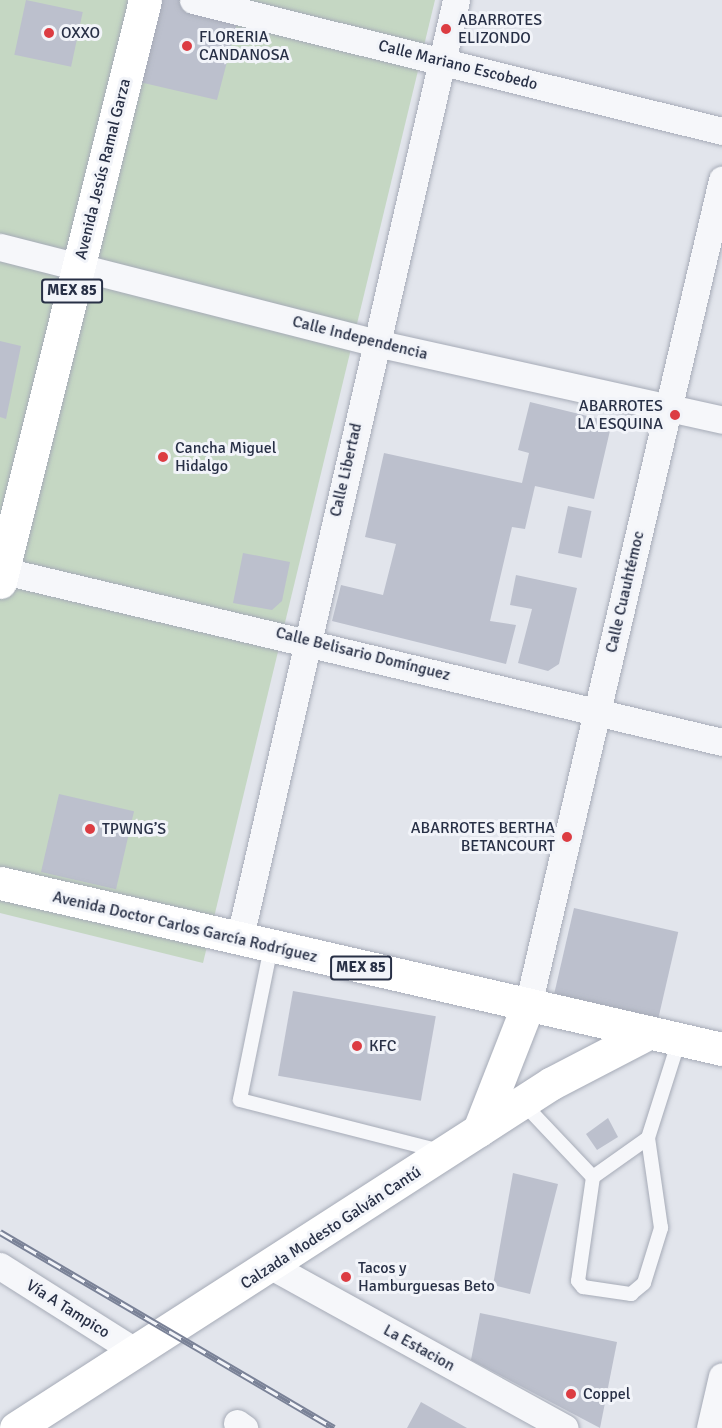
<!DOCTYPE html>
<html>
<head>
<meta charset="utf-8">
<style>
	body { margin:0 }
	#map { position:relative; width:722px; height:1428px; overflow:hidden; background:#e2e5ec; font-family:Signika,sans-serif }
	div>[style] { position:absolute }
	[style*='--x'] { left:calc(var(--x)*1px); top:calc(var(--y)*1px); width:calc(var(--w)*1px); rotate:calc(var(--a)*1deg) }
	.green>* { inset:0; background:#c5d7c3 }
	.building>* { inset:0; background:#bcc0cd; transform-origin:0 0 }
	.roads { filter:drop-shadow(0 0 2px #a6abb7) drop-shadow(0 0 2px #a6abb7) }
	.service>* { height:14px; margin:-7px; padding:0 7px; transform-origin:7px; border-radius:7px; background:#f6f7fa }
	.minor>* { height:27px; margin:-13.5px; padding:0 13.5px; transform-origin:13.5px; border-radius:13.5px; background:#f6f7fa }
	.secondary>* { height:33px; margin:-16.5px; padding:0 16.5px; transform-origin:16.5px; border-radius:16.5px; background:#fff }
	.primary>* { height:33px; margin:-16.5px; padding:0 16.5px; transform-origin:16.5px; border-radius:16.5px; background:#fff }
	.rail>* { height:7px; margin-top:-3.5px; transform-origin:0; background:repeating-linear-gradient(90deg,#f2f4f9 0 14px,#7a8297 0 28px); box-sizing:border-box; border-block:2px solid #7a8297 }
	.dots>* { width:16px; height:16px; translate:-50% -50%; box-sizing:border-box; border:3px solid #f2f4f9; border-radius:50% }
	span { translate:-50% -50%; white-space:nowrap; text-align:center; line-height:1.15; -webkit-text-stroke:6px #f2f4f9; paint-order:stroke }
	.shield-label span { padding:2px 4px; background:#f2f4f9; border:2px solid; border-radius:4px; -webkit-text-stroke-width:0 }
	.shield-label { font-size:15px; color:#283046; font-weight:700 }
	.poi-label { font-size:16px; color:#283046 }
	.left { translate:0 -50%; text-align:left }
	.right { translate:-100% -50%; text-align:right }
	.street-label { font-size:16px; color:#283046 }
</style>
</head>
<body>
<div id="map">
	<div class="green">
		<i style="clip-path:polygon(0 0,435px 0,203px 963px,0 913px)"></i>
	</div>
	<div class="building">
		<i style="left:26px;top:0;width:58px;height:56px;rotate:12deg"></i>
		<i style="clip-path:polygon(155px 0,193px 0,240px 12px,217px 100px,135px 81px)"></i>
		<i style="clip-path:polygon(0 341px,21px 346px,6px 419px,0 417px)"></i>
		<i style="clip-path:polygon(530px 402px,612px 422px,594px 499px,535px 486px,525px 529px,512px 527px,490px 621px,516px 625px,506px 664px,332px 621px,341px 585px,383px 595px,396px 544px,365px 537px,384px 453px,522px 483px,529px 453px,518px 450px)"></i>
		<i style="left:568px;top:506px;width:24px;height:48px;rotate:12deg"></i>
		<i style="clip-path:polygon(243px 553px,290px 562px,282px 601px,272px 610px,233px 603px)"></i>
		<i style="clip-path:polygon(516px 575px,577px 588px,559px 664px,548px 671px,518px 663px,532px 609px,510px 605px)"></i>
		<i style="left:59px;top:794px;width:77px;height:80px;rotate:13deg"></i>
		<i style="left:574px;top:908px;width:107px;height:88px;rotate:13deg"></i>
		<i style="left:293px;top:991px;width:145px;height:86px;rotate:10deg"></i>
		<i style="clip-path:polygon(608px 1118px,618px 1137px,597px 1150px,586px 1134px)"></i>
		<i style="clip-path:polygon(513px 1173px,558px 1184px,530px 1294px,493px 1285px)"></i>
		<i style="clip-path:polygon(480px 1313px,617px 1342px,600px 1428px,471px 1360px)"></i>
		<i style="clip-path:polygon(421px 1402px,467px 1428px,407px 1428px)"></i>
	</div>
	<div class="roads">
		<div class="service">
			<i style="--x:271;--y:947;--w:156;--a:101.5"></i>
			<i style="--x:240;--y:1100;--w:206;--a:14.3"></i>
			<i style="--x:522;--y:1102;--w:103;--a:46.6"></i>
			<i style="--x:593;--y:1177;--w:105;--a:98.2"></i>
			<i style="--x:578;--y:1281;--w:8;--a:50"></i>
			<i style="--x:583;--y:1287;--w:49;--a:8.3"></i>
			<i style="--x:631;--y:1294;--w:17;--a:-40"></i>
			<i style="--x:644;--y:1283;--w:58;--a:-72.8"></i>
			<i style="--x:661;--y:1228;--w:91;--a:-98.2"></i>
			<i style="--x:648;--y:1138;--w:103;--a:-72.4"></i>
			<i style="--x:593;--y:1177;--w:67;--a:-35.3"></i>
		</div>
		<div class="minor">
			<i style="--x:193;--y:0;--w:545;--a:13.91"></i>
			<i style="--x:0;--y:247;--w:388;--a:14.3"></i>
			<i style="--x:376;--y:343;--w:354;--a:12.5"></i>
			<i style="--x:0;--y:570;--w:742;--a:13.4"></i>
			<i style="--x:239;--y:941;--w:966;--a:-77.01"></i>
			<i style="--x:528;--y:1005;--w:848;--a:-76.77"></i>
			<i style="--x:0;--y:1266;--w:161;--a:32.3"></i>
			<i style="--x:273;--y:1267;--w:333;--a:28.9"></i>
			<i style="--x:237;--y:1423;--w:9;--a:36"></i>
			<i style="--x:710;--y:1428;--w:53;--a:-77"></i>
		</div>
		<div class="secondary">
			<i style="--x:16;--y:1428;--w:637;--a:-32.77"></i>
			<i style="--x:552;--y:1083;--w:108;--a:-27.5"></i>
		</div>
		<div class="primary">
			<i style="--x:0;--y:582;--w:600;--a:-76.01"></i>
			<i style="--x:0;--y:883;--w:741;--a:12.95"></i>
			<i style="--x:479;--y:1130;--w:134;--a:-68.6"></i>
		</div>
	</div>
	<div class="rail">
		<i style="--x:0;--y:1232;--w:387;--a:30.4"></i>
	</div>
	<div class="dots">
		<i style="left:446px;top:29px;background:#dc3c42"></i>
		<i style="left:49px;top:33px;background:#dc3c42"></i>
		<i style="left:187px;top:46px;background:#dc3c42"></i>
		<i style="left:675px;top:415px;background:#dc3c42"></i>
		<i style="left:163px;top:457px;background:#dc3c42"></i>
		<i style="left:90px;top:829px;background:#dc3c42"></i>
		<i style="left:567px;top:837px;background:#dc3c42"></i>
		<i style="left:357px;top:1046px;background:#dc3c42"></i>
		<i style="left:346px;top:1277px;background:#dc3c42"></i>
		<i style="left:571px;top:1394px;background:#dc3c42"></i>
	</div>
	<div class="shield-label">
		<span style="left:72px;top:291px">MEX 85</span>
		<span style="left:361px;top:968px">MEX 85</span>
	</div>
	<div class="poi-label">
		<span class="left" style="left:458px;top:29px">ABARROTES<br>ELIZONDO</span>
		<span class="left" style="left:61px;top:33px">OXXO</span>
		<span class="left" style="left:199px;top:46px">FLORERIA<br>CANDANOSA</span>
		<span class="right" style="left:663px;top:415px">ABARROTES<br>LA ESQUINA</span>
		<span class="left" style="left:175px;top:457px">Cancha Miguel<br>Hidalgo</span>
		<span class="right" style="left:555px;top:837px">ABARROTES BERTHA<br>BETANCOURT</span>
		<span class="left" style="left:102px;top:829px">TPWNG’S</span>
		<span class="left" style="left:369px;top:1046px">KFC</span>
		<span class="left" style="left:358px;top:1277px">Tacos y<br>Hamburguesas Beto</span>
		<span class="left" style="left:583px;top:1394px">Coppel</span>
	</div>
	<div class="street-label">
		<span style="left:458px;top:65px;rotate:14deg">Calle Mariano Escobedo</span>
		<span style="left:103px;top:169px;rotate:-76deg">Avenida Jesús Ramal Garza</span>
		<span style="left:360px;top:338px;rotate:14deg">Calle Independencia</span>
		<span style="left:346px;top:470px;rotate:-77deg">Calle Libertad</span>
		<span style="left:625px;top:592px;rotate:-77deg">Calle Cuauhtémoc</span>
		<span style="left:363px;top:654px;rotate:14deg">Calle Belisario Domínguez</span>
		<span style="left:185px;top:927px;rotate:13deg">Avenida Doctor Carlos García Rodríguez</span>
		<span style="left:331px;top:1228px;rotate:-33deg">Calzada Modesto Galván Cantú</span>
		<span style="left:68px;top:1309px;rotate:32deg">Vía A Tampico</span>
		<span style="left:419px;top:1348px;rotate:29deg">La Estacion</span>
	</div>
</div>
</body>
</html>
